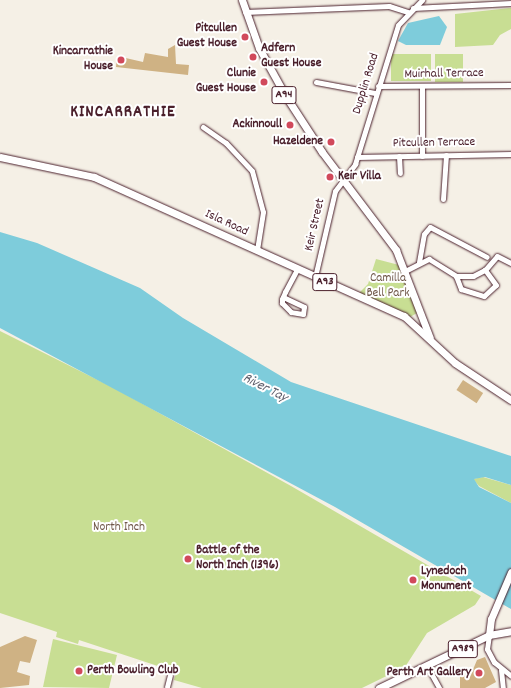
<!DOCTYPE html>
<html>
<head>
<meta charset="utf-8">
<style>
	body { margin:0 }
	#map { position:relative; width:511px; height:688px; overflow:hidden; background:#f5f0e6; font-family:Dekko,sans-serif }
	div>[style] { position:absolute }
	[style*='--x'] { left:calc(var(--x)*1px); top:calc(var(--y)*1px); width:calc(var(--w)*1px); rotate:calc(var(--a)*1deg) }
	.green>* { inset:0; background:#c8de93; transform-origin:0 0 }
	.water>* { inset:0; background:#7eccdb }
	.building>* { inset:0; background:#cfb284; transform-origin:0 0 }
	.roads { filter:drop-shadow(0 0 1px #4a1f2b) drop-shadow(0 0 1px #4a1f2b) }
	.minor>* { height:5px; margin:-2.5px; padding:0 2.5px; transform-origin:2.5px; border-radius:2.5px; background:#fff }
	.major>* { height:7px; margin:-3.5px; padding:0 3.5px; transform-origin:3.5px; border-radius:3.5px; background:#fff }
	.dots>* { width:11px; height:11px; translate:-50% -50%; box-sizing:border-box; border:2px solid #fff; border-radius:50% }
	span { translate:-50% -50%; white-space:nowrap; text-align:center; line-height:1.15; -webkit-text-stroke:4px #fff; paint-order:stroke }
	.shield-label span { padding:1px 3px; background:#fff; border:1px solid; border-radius:3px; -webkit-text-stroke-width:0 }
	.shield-label { font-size:12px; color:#4a1f2b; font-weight:700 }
	.poi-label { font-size:13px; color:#4a1f2b; font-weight:700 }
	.right { translate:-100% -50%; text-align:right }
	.left { translate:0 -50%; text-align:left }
	.street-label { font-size:13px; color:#4a1f2b }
	.park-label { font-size:13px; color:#70584a }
	.water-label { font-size:14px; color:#5c5c69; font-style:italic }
	.district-label { font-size:17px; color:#4a1f2b; font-weight:700; letter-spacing:1px }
</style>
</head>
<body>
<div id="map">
	<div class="green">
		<i style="clip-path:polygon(511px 8px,511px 29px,500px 35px,493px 45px,455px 47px,455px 14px)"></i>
		<i style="left:391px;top:54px;width:40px;height:27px"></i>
		<i style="left:435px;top:54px;width:28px;height:28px"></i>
		<i style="clip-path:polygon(376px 259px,399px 265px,417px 313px,410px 317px,358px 294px,368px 284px)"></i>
		<i style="clip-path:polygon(0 331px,114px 388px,291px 486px,481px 596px,475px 605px,427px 633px,405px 667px,362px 688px,202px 688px,174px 680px,176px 672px,79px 640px,78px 644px,56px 637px,57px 632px,0 613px)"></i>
		<i style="clip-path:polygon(483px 477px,511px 485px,511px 503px,479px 486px,473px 479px)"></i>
		<i style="clip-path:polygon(53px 639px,117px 655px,109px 688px,43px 687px)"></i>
	</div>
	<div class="water">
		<i style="clip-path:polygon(439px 16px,447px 27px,440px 45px,406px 45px,398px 41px,408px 23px)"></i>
		<i style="clip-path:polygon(0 232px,37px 243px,140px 288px,183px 318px,291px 382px,511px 456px,511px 485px,485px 477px,474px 479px,479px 487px,511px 503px,511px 609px,335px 507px,0 328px)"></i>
	</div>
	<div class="building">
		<i style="clip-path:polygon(175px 45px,176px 64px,189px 65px,188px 75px,116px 67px,117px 56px,143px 62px,145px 53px,168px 57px,168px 49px)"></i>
		<i style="left:463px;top:380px;width:24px;height:12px;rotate:33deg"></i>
		<i style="clip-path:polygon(25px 636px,37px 640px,30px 663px,20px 661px,17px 672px,30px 676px,29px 685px,0 688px,0 647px)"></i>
		<i style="clip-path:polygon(485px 657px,496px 682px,485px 688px,460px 688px,460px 673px,472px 672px,477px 660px)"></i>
	</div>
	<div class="roads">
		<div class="minor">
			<i style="--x:413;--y:8;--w:98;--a:-2.9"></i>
			<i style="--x:245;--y:12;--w:144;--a:-2.4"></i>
			<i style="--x:389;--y:6;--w:20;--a:18"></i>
			<i style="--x:316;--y:82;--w:60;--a:10.6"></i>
			<i style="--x:378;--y:86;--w:133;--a:-0.4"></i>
			<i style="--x:203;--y:127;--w:28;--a:35"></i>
			<i style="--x:226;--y:143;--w:38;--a:47"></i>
			<i style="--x:252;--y:171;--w:42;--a:75"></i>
			<i style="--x:263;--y:212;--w:39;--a:99"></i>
			<i style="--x:399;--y:156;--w:17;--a:87"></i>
			<i style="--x:422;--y:156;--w:69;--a:-90"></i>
			<i style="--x:357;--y:157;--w:154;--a:-1.1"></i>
			<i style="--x:443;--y:199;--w:44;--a:-86.1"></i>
			<i style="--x:419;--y:262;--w:28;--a:-80"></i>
			<i style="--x:424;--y:234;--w:9;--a:-49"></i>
			<i style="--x:430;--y:227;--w:64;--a:27.8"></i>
			<i style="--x:405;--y:271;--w:27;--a:-27"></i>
			<i style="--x:429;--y:259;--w:32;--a:32"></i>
			<i style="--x:456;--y:276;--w:17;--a:0"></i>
			<i style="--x:473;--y:276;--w:13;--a:-27"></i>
			<i style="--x:485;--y:270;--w:18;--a:-49"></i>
			<i style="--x:497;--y:256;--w:16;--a:27"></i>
			<i style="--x:456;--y:276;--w:14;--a:69"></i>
			<i style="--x:461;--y:289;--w:24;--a:17"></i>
			<i style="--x:484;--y:296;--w:16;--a:-43"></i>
			<i style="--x:496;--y:285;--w:19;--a:-126"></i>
			<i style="--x:315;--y:277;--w:88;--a:-76.9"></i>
			<i style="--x:335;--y:191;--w:34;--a:-53"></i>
			<i style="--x:355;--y:164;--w:145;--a:-72.8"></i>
			<i style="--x:398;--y:25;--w:35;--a:-46"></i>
			<i style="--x:283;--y:297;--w:23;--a:25"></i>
			<i style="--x:304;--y:307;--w:7;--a:98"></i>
			<i style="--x:303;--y:314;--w:12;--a:-171"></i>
			<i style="--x:291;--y:312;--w:13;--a:-135"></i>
			<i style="--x:282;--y:303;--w:4;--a:-90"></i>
			<i style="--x:282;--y:299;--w:8;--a:-67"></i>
			<i style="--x:285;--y:292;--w:26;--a:-62"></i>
			<i style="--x:489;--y:635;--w:14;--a:98"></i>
			<i style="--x:487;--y:649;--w:15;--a:62"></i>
			<i style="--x:494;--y:662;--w:22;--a:39"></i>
			<i style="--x:427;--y:666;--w:25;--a:61"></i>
			<i style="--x:501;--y:670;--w:18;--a:84"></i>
			<i style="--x:167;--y:687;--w:12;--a:-76"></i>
		</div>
		<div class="major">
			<i style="--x:242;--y:0;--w:51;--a:70.5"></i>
			<i style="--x:259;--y:48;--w:54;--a:61"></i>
			<i style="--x:285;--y:95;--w:68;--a:57"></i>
			<i style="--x:322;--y:152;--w:123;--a:52.9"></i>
			<i style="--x:396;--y:250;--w:94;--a:68.9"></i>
			<i style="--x:0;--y:157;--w:96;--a:12"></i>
			<i style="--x:94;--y:177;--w:340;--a:24.2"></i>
			<i style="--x:404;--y:316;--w:69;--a:42.7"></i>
			<i style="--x:455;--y:363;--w:67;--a:33.5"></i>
			<i style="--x:489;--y:635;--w:16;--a:-83"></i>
			<i style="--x:491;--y:619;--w:51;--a:-66.9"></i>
			<i style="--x:379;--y:688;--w:122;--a:-25.7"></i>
			<i style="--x:489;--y:635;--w:22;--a:-10"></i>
		</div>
	</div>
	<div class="dots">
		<i style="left:245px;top:37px;background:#d1495b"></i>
		<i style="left:253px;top:57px;background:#d1495b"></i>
		<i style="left:121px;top:60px;background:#d1495b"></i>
		<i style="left:264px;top:82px;background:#d1495b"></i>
		<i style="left:290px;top:125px;background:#d1495b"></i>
		<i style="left:331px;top:142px;background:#d1495b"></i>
		<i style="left:330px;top:177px;background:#d1495b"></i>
		<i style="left:188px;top:559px;background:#d1495b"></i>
		<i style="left:413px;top:580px;background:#d1495b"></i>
		<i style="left:79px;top:671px;background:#d1495b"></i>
		<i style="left:479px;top:673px;background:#d1495b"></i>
	</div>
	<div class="shield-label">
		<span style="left:284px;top:95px">A94</span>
		<span style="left:325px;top:282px">A93</span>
		<span style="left:463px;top:649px">A989</span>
	</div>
	<div class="poi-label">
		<span class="right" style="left:237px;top:37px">Pitcullen<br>Guest House</span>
		<span class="left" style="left:261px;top:57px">Adfern<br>Guest House</span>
		<span class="right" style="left:113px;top:60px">Kincarrathie<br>House</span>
		<span class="right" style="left:256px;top:82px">Clunie<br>Guest House</span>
		<span class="right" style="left:282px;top:125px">Ackinnoull</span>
		<span class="right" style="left:323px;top:142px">Hazeldene</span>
		<span class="left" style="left:338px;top:177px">Keir Villa</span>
		<span class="left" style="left:196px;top:559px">Battle of the<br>North Inch (1396)</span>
		<span class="left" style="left:421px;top:580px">Lynedoch<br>Monument</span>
		<span class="left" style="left:87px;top:671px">Perth Bowling Club</span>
		<span class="right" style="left:471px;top:673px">Perth Art Gallery</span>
	</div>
	<div class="street-label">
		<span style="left:444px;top:75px;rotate:-1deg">Muirhall Terrace</span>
		<span style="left:367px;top:84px;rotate:-73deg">Dupplin Road</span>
		<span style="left:434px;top:144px;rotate:-1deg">Pitcullen Terrace</span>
		<span style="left:226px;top:224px;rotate:25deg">Isla Road</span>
		<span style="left:316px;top:225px;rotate:-77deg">Keir Street</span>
	</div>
	<div class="park-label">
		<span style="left:388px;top:287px">Camilla<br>Bell Park</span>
		<span style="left:119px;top:528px">North Inch</span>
	</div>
	<div class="water-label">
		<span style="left:265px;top:388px;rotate:27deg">River Tay</span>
	</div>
	<div class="district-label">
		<span style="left:123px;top:114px">KINCARRATHIE</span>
	</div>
</div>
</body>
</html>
